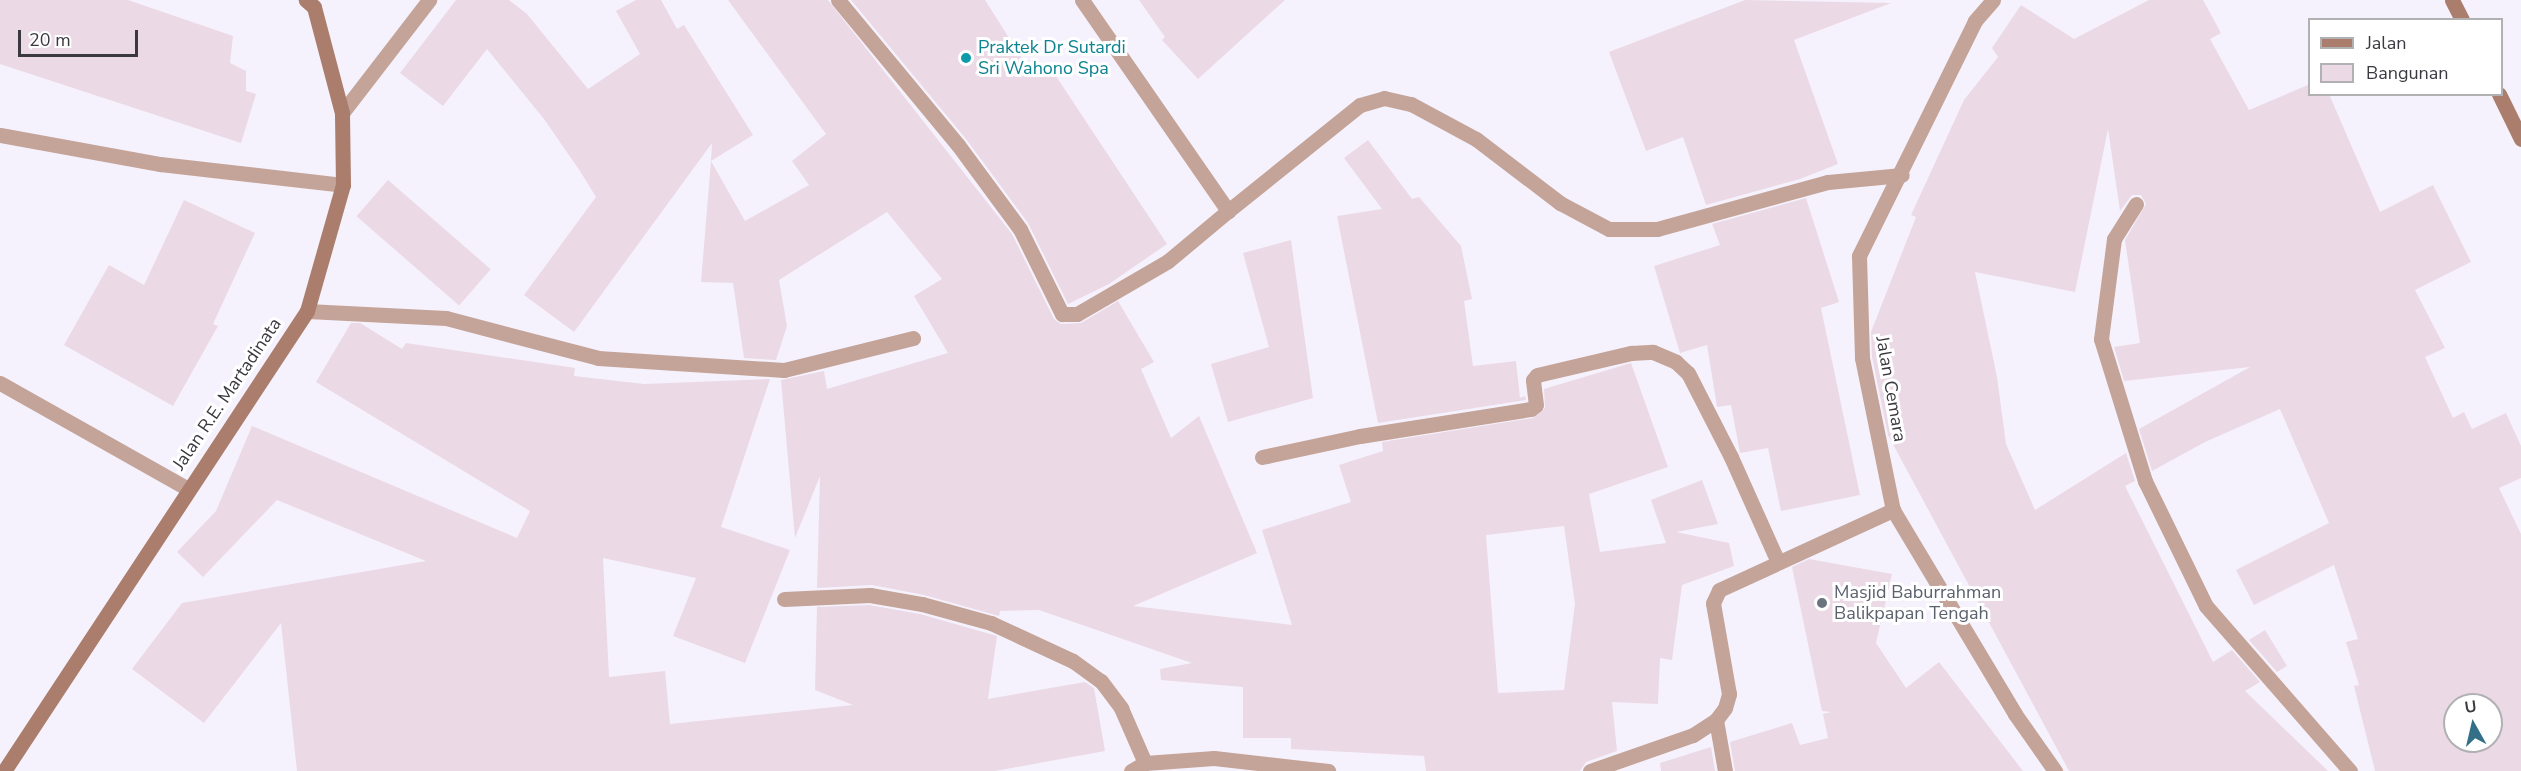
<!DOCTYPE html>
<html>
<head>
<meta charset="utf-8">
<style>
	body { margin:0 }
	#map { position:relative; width:2521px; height:771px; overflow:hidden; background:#f6f2fd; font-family:"Nunito Sans",sans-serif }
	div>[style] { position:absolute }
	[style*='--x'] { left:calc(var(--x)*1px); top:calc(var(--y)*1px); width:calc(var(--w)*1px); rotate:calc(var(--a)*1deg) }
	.building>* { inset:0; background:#ebd9e6; transform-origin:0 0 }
	.street>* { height:15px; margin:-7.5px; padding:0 7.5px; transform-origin:7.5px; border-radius:7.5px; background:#c4a499 }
	.secondary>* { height:15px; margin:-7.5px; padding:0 7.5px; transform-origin:7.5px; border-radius:7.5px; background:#aa7d6c }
	.dots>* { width:16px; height:16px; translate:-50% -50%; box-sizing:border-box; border:3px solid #fff; border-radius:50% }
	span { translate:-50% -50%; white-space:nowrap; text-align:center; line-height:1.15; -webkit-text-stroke:6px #fff; paint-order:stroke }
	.culture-label { font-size:18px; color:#0d838f }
	.left { translate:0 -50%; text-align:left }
	.street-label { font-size:18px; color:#3b3940 }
	.worship-label { font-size:18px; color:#5b616d }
	.legend { position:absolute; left:2308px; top:18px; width:195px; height:78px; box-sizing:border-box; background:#fff; border:2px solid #b1b0b3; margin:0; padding:8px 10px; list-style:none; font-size:18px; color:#3b3940 }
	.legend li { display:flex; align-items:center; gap:12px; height:30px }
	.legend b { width:30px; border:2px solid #b1b0b3 }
	.north { position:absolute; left:2443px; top:693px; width:60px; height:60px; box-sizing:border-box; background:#fff; border:2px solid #b1b0b3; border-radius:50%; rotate:352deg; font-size:16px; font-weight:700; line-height:24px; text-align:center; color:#3b3940 }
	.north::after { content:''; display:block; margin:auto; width:21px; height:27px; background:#336f86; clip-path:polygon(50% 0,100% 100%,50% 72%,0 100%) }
	.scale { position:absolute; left:18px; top:30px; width:120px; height:27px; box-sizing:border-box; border:3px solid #3b3940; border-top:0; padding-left:8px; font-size:18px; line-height:21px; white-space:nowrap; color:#3b3940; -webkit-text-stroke:4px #fff; paint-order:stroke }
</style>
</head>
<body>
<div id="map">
	<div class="building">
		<i style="clip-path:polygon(0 0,128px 0,233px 36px,230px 63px,246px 71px,246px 91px,256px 94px,241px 143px,0 64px)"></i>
		<i style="clip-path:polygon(456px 0,509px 0,527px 14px,588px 89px,640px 54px,616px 11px,636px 0,661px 0,677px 29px,684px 25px,753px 135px,711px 161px,712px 143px,574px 332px,524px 295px,596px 197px,580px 171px,544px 119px,487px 49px,443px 106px,400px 73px)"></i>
		<i style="clip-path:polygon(evenodd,728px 0,828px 0,1012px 234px,1054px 319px,1061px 324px,1081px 323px,1118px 301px,1154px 362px,1141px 369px,1171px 438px,1199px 416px,1257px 553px,1133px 606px,1292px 625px,1262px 530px,1351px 502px,1339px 465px,1383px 451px,1382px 442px,1533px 418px,1545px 408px,1544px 389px,1631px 363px,1668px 467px,1589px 494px,1600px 552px,1666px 543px,1651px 500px,1702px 480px,1718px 524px,1676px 532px,1729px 543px,1734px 566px,1682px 585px,1672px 660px,1660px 658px,1658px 704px,1612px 702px,1617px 751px,1586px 762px,1580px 771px,1426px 771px,1424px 756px,1291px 749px,1291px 738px,1243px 738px,1243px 687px,1161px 680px,1160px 669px,1192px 663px,1039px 610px,1000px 611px,999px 616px,924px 595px,872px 585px,817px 588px,820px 476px,795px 538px,781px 380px,824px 371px,827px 389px,948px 353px,914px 296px,942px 279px,887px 212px,779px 280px,787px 326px,776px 360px,744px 358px,733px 283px,701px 282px,711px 161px,745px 221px,809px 185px,792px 161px,826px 134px,728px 0,1564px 526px,1575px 604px,1564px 690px,1498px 693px,1486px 535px,1564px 526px)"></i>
		<i style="clip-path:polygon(851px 0,985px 0,1032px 74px,1048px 64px,1167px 244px,1109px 284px,1068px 304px,1028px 223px,966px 139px)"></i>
		<i style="clip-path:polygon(1139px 0,1285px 0,1198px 79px,1162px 40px,1165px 37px)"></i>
		<i style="clip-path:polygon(1745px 0,1891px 3px,1794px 40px,1838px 164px,1800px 179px,1706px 205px,1683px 137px,1646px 151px,1609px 52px)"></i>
		<i style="clip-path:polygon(evenodd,2149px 0,2203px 0,2221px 33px,2210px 39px,2249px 110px,2310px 84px,2310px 94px,2329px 94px,2380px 212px,2433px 185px,2471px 262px,2415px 290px,2445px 348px,2425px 357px,2453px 418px,2464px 412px,2472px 429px,2506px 413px,2521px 446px,2521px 478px,2499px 488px,2521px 534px,2521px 771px,2375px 771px,2354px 686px,2359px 685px,2346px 642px,2358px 639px,2334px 565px,2254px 605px,2236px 570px,2329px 523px,2280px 409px,2205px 442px,2152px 471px,2139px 429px,2250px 367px,2124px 381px,2114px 347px,2140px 343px,2125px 240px,2146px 204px,2141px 195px,2132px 195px,2120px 211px,2108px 129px,2075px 292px,1975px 272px,1997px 377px,2006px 444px,2035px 510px,2126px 453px,2135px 481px,2125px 486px,2213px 662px,2232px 650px,2260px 682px,2245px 691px,2328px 771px,2069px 771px,1888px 435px,1872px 357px,1871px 332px,1916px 217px,1911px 215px,1964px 100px,1998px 57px,1992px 48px,2021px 5px,2074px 39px,2149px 0,2455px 705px,2491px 705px,2491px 741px,2455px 741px,2455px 705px)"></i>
		<i style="clip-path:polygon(1368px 140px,1412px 199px,1419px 197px,1461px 246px,1472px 299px,1464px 301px,1473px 366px,1516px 361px,1520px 398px,1525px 396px,1526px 400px,1378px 423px,1337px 216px,1382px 209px,1344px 158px)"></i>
		<i style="left:388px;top:180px;width:136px;height:48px;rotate:41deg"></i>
		<i style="clip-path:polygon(1806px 198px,1839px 302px,1821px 308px,1860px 495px,1781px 511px,1768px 448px,1740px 453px,1731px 405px,1717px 407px,1707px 345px,1680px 353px,1654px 266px,1720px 245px,1712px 224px)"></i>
		<i style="clip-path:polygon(184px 200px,255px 233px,213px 324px,218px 326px,173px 406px,64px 345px,109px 265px,144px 285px)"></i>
		<i style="clip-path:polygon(1291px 240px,1313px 398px,1228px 422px,1211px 364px,1269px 347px,1243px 253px)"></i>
		<i style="clip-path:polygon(351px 323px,360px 323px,402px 349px,406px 343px,575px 368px,574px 376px,644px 384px,770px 379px,721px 527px,790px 550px,745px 663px,673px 636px,696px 578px,603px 558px,609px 677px,665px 671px,670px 724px,853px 705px,815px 690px,817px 607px,869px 605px,920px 614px,997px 636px,988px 699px,1085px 682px,1094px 688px,1105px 751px,995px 771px,297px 771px,281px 623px,204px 723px,132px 669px,182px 603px,426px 561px,277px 500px,203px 577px,177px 552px,216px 511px,252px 426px,517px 538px,530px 511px,316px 382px)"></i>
		<i style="clip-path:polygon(1809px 559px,1892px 574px,1876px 643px,1906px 688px,1939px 662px,2023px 771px,1735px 771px,1730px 742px,1792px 723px,1800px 745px,1828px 738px,1823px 714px,1831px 712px,1822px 711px,1792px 567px)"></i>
		<i style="clip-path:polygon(2265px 630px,2287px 666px,2277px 672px,2249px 640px)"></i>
		<i style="clip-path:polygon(1711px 747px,1715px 771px,1661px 771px,1660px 763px)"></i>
	</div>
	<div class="street">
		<i style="--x:838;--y:0;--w:188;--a:50.4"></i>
		<i style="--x:958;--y:145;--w:104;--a:53.6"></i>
		<i style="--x:1020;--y:229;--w:95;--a:63.7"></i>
		<i style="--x:1062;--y:314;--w:15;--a:0"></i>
		<i style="--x:1077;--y:314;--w:105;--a:-30.2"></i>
		<i style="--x:1168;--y:261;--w:78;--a:-39.8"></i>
		<i style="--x:1082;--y:0;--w:257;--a:55.3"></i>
		<i style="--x:1228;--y:211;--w:169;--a:-38.8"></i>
		<i style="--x:1360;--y:105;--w:25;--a:-16"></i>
		<i style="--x:1384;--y:98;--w:28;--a:13"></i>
		<i style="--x:1411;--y:104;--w:74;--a:28.3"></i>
		<i style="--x:1476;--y:139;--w:106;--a:37.3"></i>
		<i style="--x:1560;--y:203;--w:55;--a:28"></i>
		<i style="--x:1609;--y:229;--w:48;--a:0"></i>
		<i style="--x:1657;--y:229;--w:177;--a:-15.4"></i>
		<i style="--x:1828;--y:182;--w:74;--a:-5.4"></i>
		<i style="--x:1993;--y:0;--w:28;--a:131"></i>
		<i style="--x:1975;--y:21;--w:262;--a:116.3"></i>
		<i style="--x:1859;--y:256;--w:102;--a:88.3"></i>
		<i style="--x:1862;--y:358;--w:155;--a:78.5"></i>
		<i style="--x:1893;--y:510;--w:238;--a:59.1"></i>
		<i style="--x:2015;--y:714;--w:70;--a:54.9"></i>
		<i style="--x:342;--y:113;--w:143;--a:-52.4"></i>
		<i style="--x:0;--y:135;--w:163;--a:10.3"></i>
		<i style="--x:160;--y:164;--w:184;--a:6.5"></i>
		<i style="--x:2136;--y:204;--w:41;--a:122.2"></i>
		<i style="--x:2114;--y:239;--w:101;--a:97.4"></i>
		<i style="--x:2101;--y:339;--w:149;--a:72.8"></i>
		<i style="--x:2145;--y:481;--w:139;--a:64"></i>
		<i style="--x:2206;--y:606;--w:219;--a:48.9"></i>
		<i style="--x:307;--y:311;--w:139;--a:2.9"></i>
		<i style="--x:446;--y:318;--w:157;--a:14.7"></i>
		<i style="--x:598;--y:358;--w:186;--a:3.7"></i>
		<i style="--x:784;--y:370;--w:133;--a:-13.9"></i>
		<i style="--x:0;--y:383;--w:216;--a:29.4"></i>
		<i style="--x:1262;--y:457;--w:100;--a:-12.1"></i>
		<i style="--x:1360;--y:436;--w:173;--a:-9"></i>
		<i style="--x:1531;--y:409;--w:6;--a:-39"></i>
		<i style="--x:1536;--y:405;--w:25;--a:-97"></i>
		<i style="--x:1533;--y:380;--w:6;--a:-51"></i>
		<i style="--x:1537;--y:375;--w:97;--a:-13.2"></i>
		<i style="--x:1631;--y:353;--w:22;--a:-3"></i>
		<i style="--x:1653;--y:352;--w:25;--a:23"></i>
		<i style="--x:1676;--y:362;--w:16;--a:43"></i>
		<i style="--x:1688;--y:373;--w:94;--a:62.9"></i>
		<i style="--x:1731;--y:457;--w:113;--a:65.9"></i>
		<i style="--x:784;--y:599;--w:86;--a:-2.7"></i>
		<i style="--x:870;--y:595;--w:53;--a:9.8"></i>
		<i style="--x:922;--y:604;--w:72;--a:15.4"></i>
		<i style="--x:991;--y:623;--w:90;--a:24.9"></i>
		<i style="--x:1073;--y:661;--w:34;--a:36"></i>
		<i style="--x:1101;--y:681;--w:34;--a:53"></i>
		<i style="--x:1121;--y:708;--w:60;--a:66.4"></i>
		<i style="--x:1716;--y:720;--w:52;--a:80"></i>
		<i style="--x:1131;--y:771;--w:16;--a:-30"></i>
		<i style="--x:1145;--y:763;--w:69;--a:-4.1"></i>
		<i style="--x:1214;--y:758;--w:115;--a:6.5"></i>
		<i style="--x:1590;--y:771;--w:109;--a:-19.3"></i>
		<i style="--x:1693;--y:735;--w:27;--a:-33"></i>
		<i style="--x:1716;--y:720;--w:15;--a:-53"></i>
		<i style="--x:1725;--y:708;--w:15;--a:-74"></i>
		<i style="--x:1729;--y:694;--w:92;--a:-100"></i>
		<i style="--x:1713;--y:603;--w:14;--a:-65"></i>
		<i style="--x:1719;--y:590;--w:192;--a:-24.7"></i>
	</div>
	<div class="secondary">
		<i style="--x:2452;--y:0;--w:22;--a:63"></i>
		<i style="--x:2499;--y:94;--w:50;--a:63.9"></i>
		<i style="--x:4;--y:771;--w:551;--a:-56.63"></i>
		<i style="--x:307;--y:311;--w:131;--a:-74.1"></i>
		<i style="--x:343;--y:185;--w:72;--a:-90.8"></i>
		<i style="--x:342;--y:113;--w:110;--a:-104.8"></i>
		<i style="--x:314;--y:7;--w:11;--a:-139"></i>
	</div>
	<div class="dots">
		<i style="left:966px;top:58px;background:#0f9aa8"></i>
		<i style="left:1822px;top:603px;background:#6b7280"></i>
	</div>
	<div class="culture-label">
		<span class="left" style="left:978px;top:58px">Praktek Dr Sutardi<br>Sri Wahono Spa</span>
	</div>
	<div class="street-label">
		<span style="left:1891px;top:389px;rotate:80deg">Jalan Cemara</span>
		<span style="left:227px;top:394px;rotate:-56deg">Jalan R.E. Martadinata</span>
	</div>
	<div class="worship-label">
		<span class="left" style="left:1834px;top:603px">Masjid Baburrahman<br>Balikpapan Tengah</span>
	</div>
	<ul class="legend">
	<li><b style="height:8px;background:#aa7d6c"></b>Jalan</li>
	<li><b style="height:16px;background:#ebd9e6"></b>Bangunan</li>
	</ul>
	<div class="north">U</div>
	<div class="scale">20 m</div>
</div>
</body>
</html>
